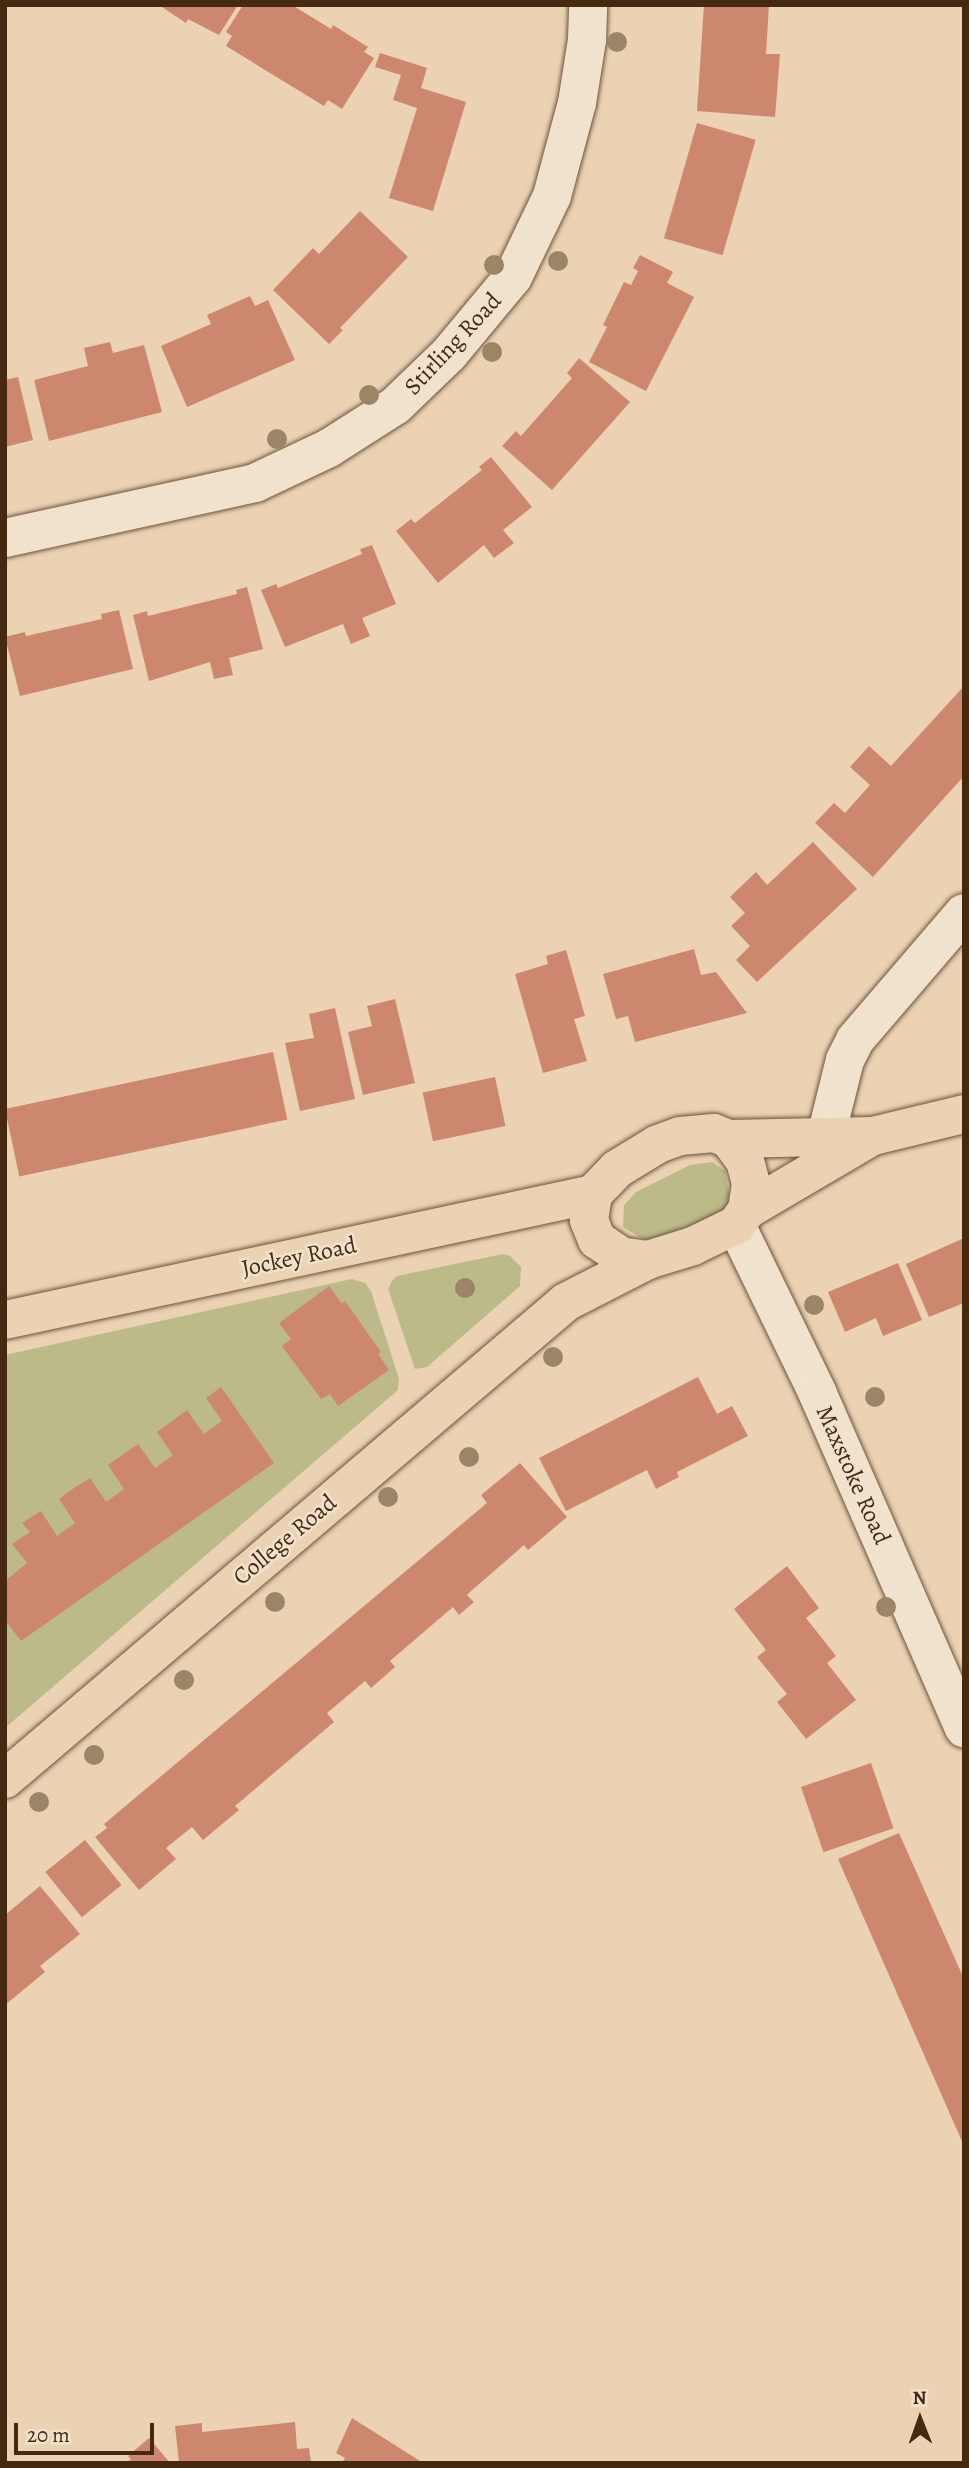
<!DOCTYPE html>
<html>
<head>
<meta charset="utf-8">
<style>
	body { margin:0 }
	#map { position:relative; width:969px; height:2468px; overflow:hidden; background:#ead2b3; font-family:Alegreya,serif }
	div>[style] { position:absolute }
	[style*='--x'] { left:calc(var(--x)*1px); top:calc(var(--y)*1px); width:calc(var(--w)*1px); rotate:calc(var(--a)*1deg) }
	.green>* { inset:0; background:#bcba89 }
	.building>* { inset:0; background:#ce876f; transform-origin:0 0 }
	.roads { filter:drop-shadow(0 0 2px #6e533a) drop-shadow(0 0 2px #6e533a) }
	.minor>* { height:38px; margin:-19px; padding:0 19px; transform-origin:19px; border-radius:19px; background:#f1e2ce }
	.major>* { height:38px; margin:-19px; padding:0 19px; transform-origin:19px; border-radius:19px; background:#ead2b3 }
	.trees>* { width:20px; height:20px; margin:-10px; border-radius:50%; background:#9c8567 }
	span { translate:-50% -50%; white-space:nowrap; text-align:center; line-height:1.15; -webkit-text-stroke:5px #f1e2ce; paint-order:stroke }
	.street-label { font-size:24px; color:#452911 }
	.frame { position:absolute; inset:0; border:7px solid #452911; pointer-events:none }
	.north { position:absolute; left:885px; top:2384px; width:70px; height:70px; -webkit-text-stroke:5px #f1e2ce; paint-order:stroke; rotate:359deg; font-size:19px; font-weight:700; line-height:28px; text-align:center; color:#452911 }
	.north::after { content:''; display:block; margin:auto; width:24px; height:32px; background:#452911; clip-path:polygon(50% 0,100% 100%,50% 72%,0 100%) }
	.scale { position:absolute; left:14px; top:2423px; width:140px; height:32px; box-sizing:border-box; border:4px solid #452911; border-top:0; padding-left:9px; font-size:21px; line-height:24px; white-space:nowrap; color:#452911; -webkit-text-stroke:5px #f1e2ce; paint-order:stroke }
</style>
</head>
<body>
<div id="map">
	<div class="green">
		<i style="clip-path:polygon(712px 1162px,725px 1171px,731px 1206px,668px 1241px,645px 1240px,623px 1227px,624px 1205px,636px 1192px,690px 1165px)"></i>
		<i style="clip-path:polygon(503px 1254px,510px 1256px,521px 1267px,520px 1286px,427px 1367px,415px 1369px,388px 1289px,392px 1281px,397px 1276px)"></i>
		<i style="clip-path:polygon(352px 1279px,365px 1283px,371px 1291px,399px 1379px,398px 1390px,5px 1728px,5px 1355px)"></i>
	</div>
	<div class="building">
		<i style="clip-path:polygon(159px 5px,238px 5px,219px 35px,188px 19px,186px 23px)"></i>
		<i style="clip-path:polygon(243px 5px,292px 5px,331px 29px,333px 25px,368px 47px,364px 52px,374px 58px,342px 109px,328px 100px,324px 106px,226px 46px,232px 36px,226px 32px)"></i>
		<i style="clip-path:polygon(704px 5px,769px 5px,766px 54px,780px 54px,775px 117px,697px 111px)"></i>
		<i style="clip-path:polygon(380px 53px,427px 68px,421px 88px,466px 102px,433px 211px,389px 198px,417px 108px,393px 100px,401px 75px,375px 67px)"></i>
		<i style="left:697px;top:123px;width:61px;height:120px;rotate:16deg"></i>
		<i style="clip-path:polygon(360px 211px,408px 257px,340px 328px,343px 330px,329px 344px,273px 290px,313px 248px,319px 254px)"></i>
		<i style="clip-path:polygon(640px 255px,673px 272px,667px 283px,694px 297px,646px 391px,589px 362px,607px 327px,603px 325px,624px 282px,631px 285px,638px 271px,633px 268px)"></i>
		<i style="clip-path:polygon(250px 296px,255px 306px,268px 300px,295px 360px,187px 407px,161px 346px,211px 324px,207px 315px)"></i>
		<i style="clip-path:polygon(110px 342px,113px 353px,144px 345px,162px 412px,49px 441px,34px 380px,88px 366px,84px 348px)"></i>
		<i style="clip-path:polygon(579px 358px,630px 402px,552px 490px,502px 446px,516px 431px,521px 436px,572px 378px,567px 373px)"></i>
		<i style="clip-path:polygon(18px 377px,33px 440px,5px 447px,5px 380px)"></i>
		<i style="clip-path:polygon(491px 457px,532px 507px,503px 530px,514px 543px,494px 558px,484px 545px,438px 583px,396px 531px,411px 519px,415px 523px,482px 470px,479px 467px)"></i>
		<i style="clip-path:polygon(372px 545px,396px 604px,362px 618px,370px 636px,351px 644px,343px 624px,285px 647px,261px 590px,276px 584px,278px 588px,362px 554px,360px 549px)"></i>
		<i style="clip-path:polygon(247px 587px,263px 649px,229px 658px,233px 675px,214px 679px,210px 662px,149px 681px,133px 615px,147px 611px,148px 616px,237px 594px,236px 590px)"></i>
		<i style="clip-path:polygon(119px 610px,133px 669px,20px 696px,5px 637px,25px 632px,26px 636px,102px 619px,101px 614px)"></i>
		<i style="clip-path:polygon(964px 686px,964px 776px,873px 877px,815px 823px,834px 803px,845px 813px,870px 785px,850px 767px,869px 746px,891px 766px)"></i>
		<i style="clip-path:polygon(813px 842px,857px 889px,757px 982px,736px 960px,750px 946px,731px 926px,745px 913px,730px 897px,756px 872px,767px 885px)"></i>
		<i style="clip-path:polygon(694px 949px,701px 975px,716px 972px,747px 1013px,635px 1042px,628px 1016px,616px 1019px,603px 974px)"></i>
		<i style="clip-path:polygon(566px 950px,585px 1016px,574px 1019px,587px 1061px,543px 1073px,515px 974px,548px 964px,546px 956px)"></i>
		<i style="clip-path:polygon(395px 999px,415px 1083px,363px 1095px,348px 1032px,372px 1026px,367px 1006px)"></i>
		<i style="clip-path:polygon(335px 1008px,355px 1099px,300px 1111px,285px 1043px,314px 1038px,309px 1014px)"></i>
		<i style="left:273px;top:1052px;width:69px;height:274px;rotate:78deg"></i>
		<i style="left:495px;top:1077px;width:50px;height:74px;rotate:78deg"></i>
		<i style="clip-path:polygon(964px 1238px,964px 1303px,929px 1317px,906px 1264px)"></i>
		<i style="clip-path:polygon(898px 1263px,922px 1320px,883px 1336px,876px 1318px,845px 1332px,828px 1292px)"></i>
		<i style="clip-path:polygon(329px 1286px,342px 1304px,345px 1301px,381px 1352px,378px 1354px,389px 1370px,338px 1406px,330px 1394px,321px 1399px,282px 1346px,291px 1339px,279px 1323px)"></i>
		<i style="clip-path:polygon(698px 1377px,717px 1414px,732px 1406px,748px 1436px,677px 1472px,679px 1477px,656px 1489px,647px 1470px,566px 1511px,539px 1458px)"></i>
		<i style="clip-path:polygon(221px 1387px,274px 1463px,21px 1641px,5px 1620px,5px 1581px,27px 1563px,12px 1544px,30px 1532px,22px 1523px,41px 1511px,57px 1536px,75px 1523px,59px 1499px,74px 1488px,90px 1478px,106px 1502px,124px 1489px,108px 1465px,138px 1444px,155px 1468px,173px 1455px,157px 1432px,187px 1410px,204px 1434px,222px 1421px,206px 1398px)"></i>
		<i style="clip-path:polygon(520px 1463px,567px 1517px,528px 1550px,524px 1545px,471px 1591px,467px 1595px,474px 1602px,459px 1615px,453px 1607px,390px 1661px,395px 1667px,371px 1688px,365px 1681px,327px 1713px,334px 1722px,235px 1806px,239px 1810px,203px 1840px,192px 1827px,166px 1848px,176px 1859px,139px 1890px,95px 1837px,107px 1828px,104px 1824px,487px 1503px,481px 1495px)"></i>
		<i style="clip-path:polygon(787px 1566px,819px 1608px,806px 1618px,836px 1656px,827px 1663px,856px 1700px,806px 1739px,777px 1702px,787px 1694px,757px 1657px,766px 1650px,734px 1609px)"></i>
		<i style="left:871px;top:1763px;width:69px;height:74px;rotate:71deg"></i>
		<i style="clip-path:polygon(899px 1833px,964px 1979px,964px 2146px,838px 1859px)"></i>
		<i style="left:85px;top:1840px;width:58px;height:51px;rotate:51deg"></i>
		<i style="clip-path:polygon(40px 1886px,80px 1934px,40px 1966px,45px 1972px,5px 2005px,5px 1915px)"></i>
		<i style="clip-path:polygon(352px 2418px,417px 2459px,422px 2463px,342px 2463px,345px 2458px,336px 2453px)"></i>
		<i style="clip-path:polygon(295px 2422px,297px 2449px,309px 2448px,311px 2463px,179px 2463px,175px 2426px,202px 2423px,202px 2432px)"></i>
		<i style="clip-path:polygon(149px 2438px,170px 2463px,127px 2463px,131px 2459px,128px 2456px)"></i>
	</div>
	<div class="roads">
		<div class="minor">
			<i style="--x:5;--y:538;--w:256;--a:-12.4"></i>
			<i style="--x:255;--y:483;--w:82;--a:-25.3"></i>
			<i style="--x:329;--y:448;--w:78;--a:-32.5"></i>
			<i style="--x:395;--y:406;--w:75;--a:-43.9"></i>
			<i style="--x:449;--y:354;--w:100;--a:-50.3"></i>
			<i style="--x:513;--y:277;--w:90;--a:-64.3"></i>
			<i style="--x:552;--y:196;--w:96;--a:-75"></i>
			<i style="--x:577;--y:103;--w:64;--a:-81"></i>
			<i style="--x:587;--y:40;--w:35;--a:-88"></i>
			<i style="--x:826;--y:1136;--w:78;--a:-76"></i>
			<i style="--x:845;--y:1060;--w:22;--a:-63"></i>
			<i style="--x:855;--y:1040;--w:167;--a:-49.4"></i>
			<i style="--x:736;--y:1225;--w:186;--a:64.1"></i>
			<i style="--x:817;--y:1392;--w:367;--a:66.4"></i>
		</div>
		<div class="major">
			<i style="--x:714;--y:1133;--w:16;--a:22"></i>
			<i style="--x:729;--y:1139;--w:27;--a:54"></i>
			<i style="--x:745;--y:1161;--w:24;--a:75"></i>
			<i style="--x:751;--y:1184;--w:26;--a:99"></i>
			<i style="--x:747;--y:1210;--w:19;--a:126"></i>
			<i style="--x:736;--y:1225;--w:48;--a:154"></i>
			<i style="--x:693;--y:1246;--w:47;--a:162.7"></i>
			<i style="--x:648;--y:1260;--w:27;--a:-172"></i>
			<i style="--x:621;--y:1256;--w:29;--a:-146"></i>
			<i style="--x:597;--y:1240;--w:22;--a:-112"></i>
			<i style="--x:589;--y:1220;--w:26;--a:-81"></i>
			<i style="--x:593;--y:1194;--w:35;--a:-46"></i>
			<i style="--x:617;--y:1169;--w:48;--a:-31.4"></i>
			<i style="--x:658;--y:1144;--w:23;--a:-20"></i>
			<i style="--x:680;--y:1136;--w:34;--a:-5"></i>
			<i style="--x:729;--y:1139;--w:144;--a:-1.2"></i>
			<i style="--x:873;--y:1136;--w:94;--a:-13.6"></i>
			<i style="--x:747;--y:1210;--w:144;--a:-30.5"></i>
			<i style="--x:5;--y:1320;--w:601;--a:-12.09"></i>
			<i style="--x:5;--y:1779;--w:736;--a:-40.37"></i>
			<i style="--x:566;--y:1302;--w:92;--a:-27.1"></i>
		</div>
	</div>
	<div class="trees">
		<i style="left:617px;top:42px"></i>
		<i style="left:558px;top:261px"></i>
		<i style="left:494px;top:265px"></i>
		<i style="left:492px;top:352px"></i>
		<i style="left:369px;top:395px"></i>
		<i style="left:277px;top:439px"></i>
		<i style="left:465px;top:1288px"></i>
		<i style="left:814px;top:1305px"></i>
		<i style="left:553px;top:1357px"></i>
		<i style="left:875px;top:1397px"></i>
		<i style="left:469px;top:1457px"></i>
		<i style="left:388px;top:1497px"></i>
		<i style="left:275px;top:1602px"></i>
		<i style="left:886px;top:1607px"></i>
		<i style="left:184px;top:1680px"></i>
		<i style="left:94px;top:1755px"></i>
		<i style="left:39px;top:1802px"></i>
	</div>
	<div class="street-label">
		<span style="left:453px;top:344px;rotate:-47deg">Stirling Road</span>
		<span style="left:299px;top:1257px;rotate:-12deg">Jockey Road</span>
		<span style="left:853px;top:1475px;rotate:66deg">Maxstoke Road</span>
		<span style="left:285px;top:1540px;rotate:-40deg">College Road</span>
	</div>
	<div class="frame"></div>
	<div class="north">N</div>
	<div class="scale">20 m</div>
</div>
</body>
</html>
